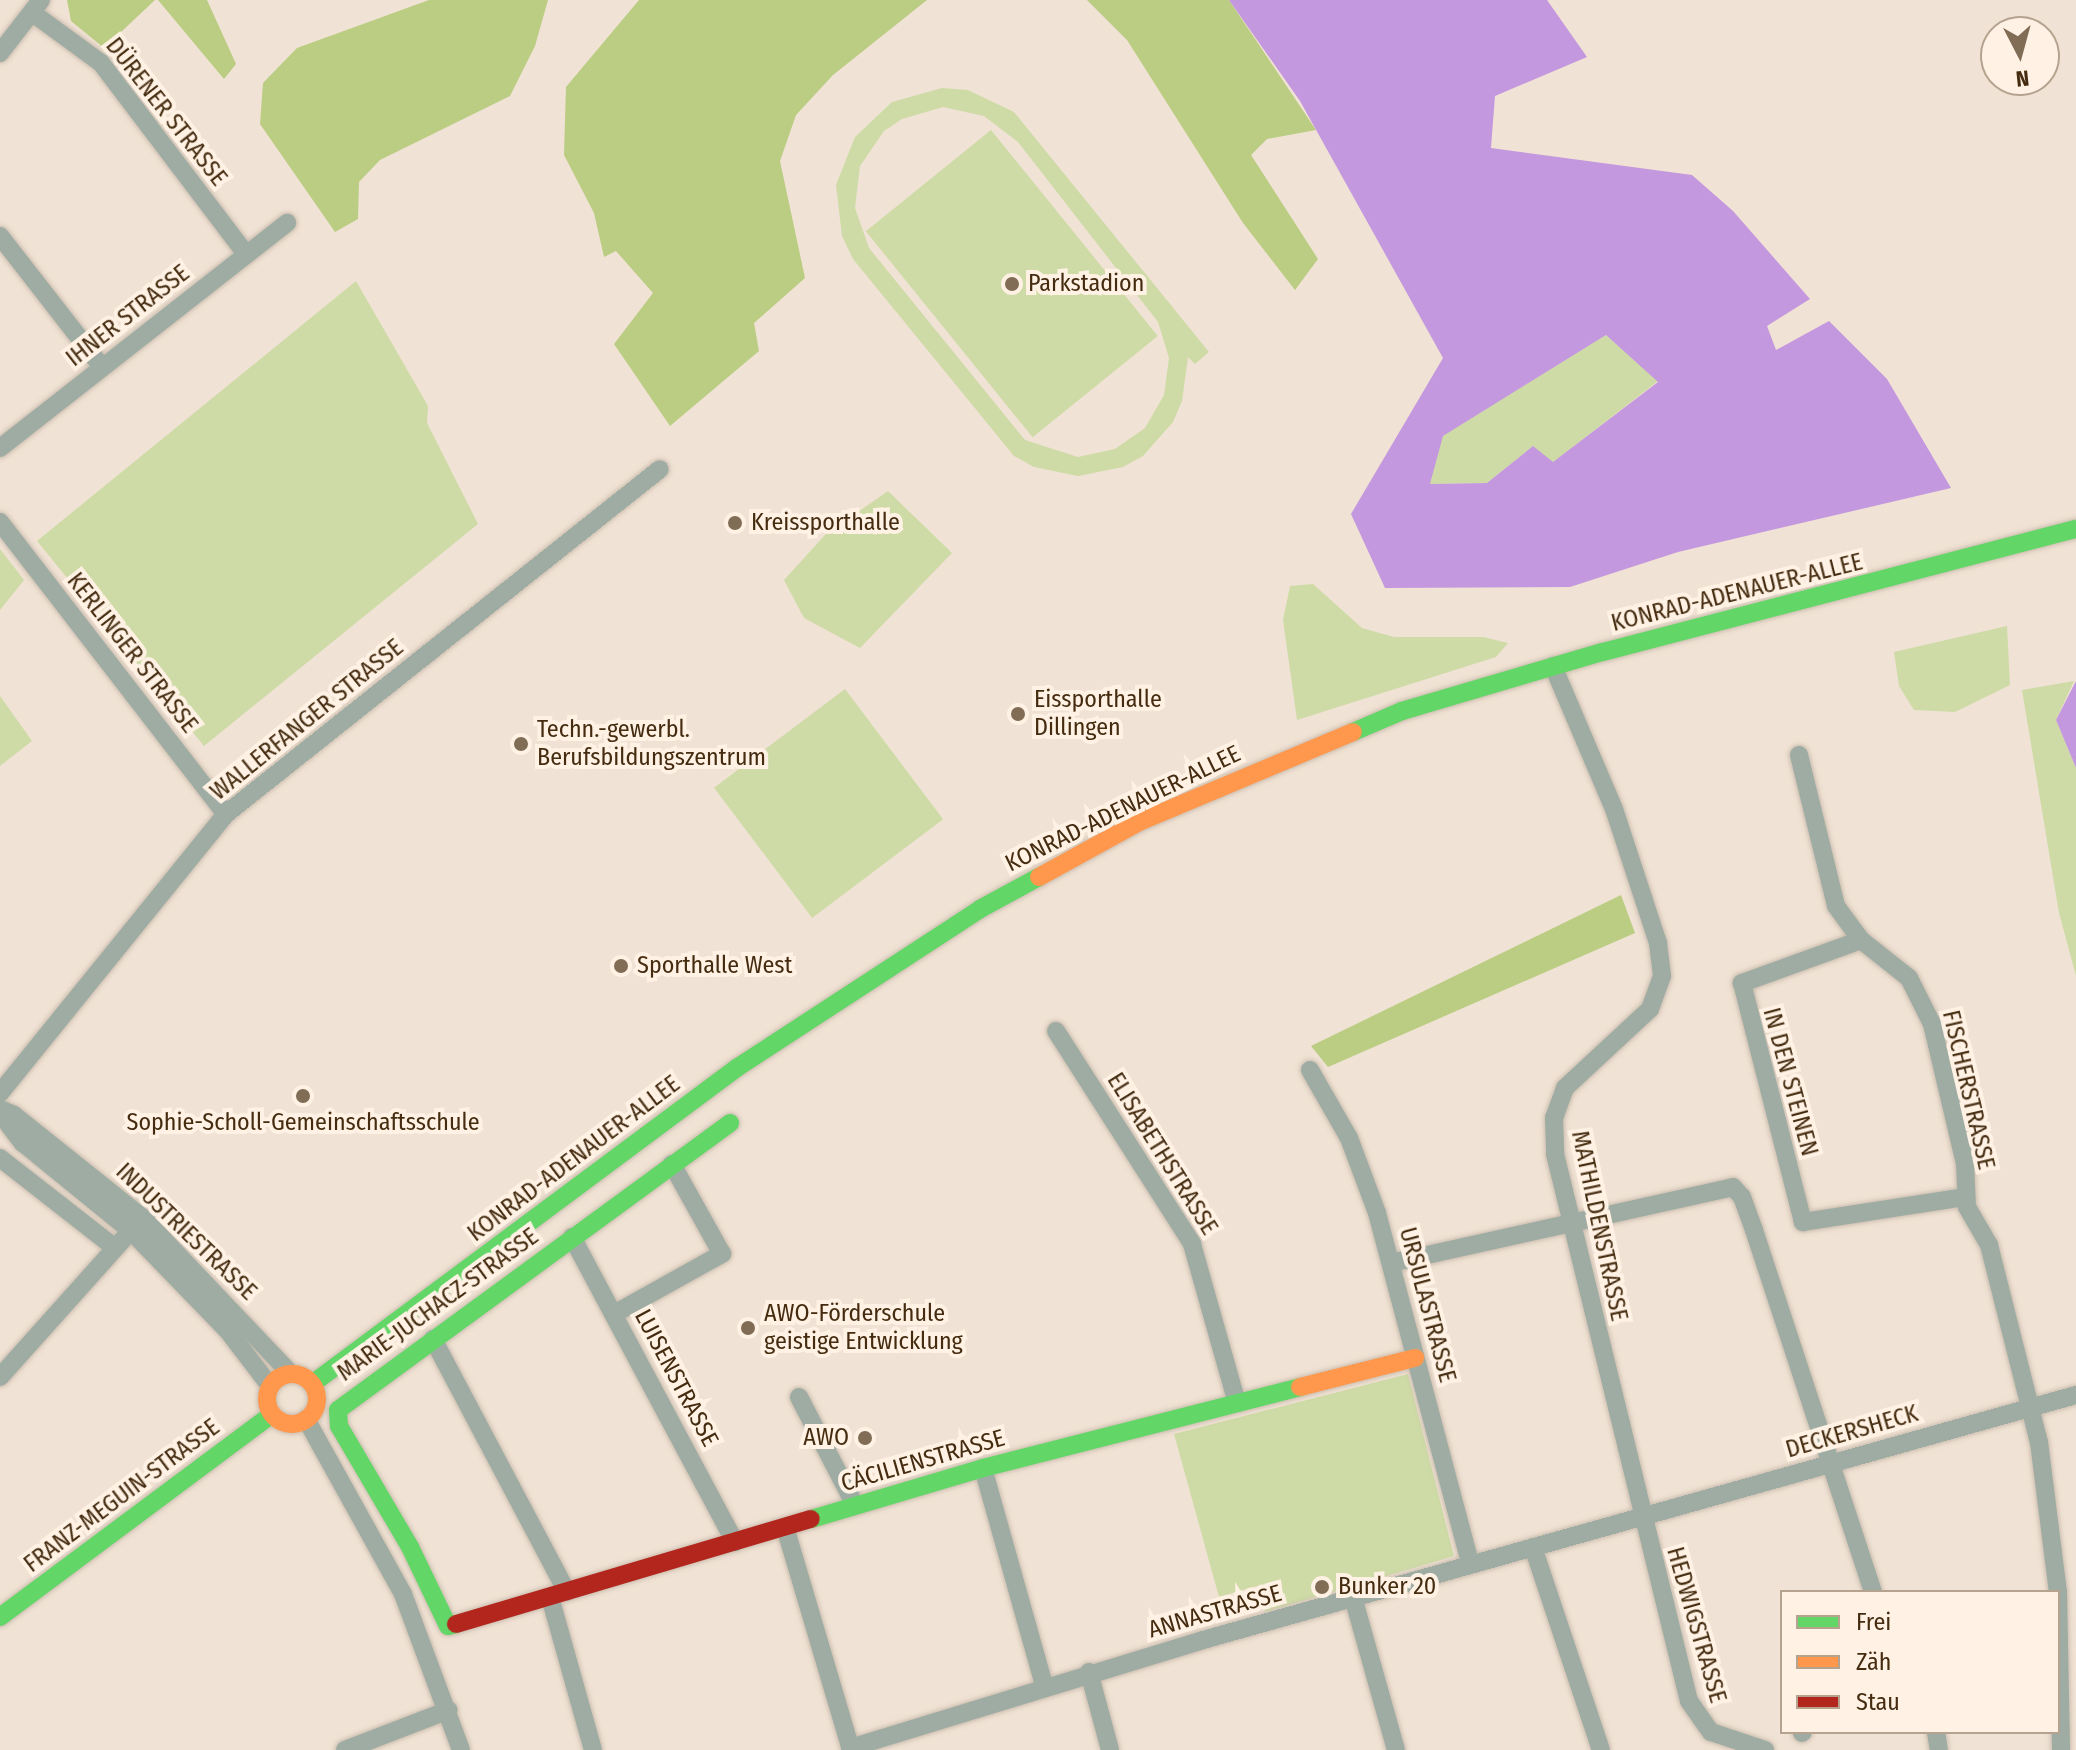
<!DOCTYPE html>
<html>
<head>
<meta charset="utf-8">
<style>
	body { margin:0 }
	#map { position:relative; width:2076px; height:1750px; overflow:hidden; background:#f0e2d4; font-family:"Fira Sans Condensed",sans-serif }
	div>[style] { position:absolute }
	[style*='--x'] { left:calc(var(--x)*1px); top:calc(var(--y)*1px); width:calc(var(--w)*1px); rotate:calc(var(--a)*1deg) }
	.green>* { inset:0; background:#cedba6; transform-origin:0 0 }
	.forest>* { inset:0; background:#bacd82 }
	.water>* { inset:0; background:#c498de }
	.roads { filter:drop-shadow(0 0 2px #cbbeaf) drop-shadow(0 0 2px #cbbeaf) }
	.street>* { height:18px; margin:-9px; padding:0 9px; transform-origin:9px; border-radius:9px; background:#9eaca4 }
	.fast>* { height:18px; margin:-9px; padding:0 9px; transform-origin:9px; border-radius:9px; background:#63d668 }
	.slow>* { height:18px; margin:-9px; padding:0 9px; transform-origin:9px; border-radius:9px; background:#ff974d }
	.slow>.ring { margin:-9px; padding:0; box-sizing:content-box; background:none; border:18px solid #ff974d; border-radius:50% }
	.jam>* { height:18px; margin:-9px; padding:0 9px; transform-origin:9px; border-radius:9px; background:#b3261e }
	.dots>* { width:22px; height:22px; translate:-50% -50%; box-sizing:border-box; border:4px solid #fff2e5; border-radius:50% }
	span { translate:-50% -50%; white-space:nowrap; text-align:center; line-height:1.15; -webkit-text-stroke:8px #fff2e5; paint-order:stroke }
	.street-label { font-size:24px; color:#452c10 }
	.poi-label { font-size:24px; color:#452c10 }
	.left { translate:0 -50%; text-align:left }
	.right { translate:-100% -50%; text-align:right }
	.legend { position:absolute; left:1780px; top:1590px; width:280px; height:144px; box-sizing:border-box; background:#fff2e5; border:2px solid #b5a390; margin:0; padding:10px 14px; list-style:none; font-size:24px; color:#452c10 }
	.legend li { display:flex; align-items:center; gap:16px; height:40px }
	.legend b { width:40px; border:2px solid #b5a390 }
	.north { position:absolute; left:1980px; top:16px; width:80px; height:80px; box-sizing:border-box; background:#fff2e5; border:2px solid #b5a390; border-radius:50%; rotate:174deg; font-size:22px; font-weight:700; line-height:32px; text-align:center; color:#452c10 }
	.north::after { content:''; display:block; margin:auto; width:28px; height:36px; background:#816c55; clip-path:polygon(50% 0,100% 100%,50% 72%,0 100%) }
</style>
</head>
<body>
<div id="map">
	<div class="green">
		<i style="clip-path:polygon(evenodd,942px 88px,968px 90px,1014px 112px,1209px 352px,1195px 364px,1188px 357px,1182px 401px,1173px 422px,1143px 456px,1123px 467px,1078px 476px,1034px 467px,1014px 456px,853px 259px,842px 236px,836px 185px,855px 137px,892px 102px,942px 88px,943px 107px,984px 116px,1018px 142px,1158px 322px,1169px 358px,1164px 395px,1145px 428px,1115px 449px,1078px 457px,1025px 440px,869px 248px,855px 208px,860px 166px,884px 131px,902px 119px,943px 107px)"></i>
		<i style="left:991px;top:130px;width:265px;height:161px;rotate:51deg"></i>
		<i style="clip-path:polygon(356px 281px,428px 406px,427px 423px,478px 524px,204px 746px,37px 541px)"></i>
		<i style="clip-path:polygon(1606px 335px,1658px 381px,1552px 463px,1533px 446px,1487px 483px,1430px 484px,1442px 436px)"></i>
		<i style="clip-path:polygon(888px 491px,952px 553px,860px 648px,804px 618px,784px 580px,825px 535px)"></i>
		<i style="clip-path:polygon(0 549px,24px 580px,0 610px)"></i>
		<i style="clip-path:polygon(1313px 584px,1362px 628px,1394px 637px,1483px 637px,1508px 643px,1496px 657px,1297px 720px,1283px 620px,1290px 586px)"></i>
		<i style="clip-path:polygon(2007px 626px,2010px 685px,1955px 712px,1914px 710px,1899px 686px,1894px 652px)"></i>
		<i style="clip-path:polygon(2074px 681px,2056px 720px,2076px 768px,2076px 976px,2059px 913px,2022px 690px)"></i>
		<i style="left:845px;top:689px;width:163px;height:164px;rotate:53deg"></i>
		<i style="clip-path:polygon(0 696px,32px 741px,0 766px)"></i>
		<i style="clip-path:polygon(1408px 1374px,1454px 1556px,1265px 1612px,1257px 1586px,1219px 1597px,1174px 1434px)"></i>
	</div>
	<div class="forest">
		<i style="clip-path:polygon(67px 0,155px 0,104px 48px,71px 21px)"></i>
		<i style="clip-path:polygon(158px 0,207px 0,236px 64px,224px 79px)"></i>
		<i style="clip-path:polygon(429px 0,548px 0,535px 46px,510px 96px,380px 160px,359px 182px,358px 219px,335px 232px,260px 124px,263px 83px,297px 48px)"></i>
		<i style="clip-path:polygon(639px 0,927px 0,833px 75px,796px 115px,780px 161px,805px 278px,754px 323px,759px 351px,670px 426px,614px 344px,653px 293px,616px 251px,604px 257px,594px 213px,564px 155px,566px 87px)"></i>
		<i style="clip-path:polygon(1087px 0,1229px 0,1316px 130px,1267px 139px,1251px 155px,1318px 259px,1295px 290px,1243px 223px,1127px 40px)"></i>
		<i style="clip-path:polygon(1621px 895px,1635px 933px,1328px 1067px,1311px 1046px)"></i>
	</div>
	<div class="water">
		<i style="clip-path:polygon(evenodd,1229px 0,1547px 0,1587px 57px,1495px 96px,1491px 148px,1692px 175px,1733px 211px,1810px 299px,1767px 326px,1776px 350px,1829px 321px,1887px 379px,1951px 488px,1678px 552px,1570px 587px,1385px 588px,1351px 514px,1443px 358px,1300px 101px,1229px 0,1606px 335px,1658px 382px,1553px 462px,1533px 446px,1487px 483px,1430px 484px,1443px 436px,1606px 335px)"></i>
		<i style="clip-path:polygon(2076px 681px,2076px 768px,2056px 720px)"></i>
	</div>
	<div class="roads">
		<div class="street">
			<i style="--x:34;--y:14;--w:83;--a:36.2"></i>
			<i style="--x:101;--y:63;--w:240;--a:52.8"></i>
			<i style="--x:0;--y:53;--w:67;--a:-52.3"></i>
			<i style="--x:0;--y:236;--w:166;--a:52.1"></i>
			<i style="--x:0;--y:448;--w:365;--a:-38.1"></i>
			<i style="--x:0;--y:522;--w:369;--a:52.3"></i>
			<i style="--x:1553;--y:666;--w:155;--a:66.9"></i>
			<i style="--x:1614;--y:809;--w:141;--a:71.8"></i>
			<i style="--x:1658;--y:943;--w:33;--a:83"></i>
			<i style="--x:1662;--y:976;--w:35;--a:110"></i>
			<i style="--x:1650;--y:1009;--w:116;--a:137.1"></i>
			<i style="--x:1565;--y:1088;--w:32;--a:110"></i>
			<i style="--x:1554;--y:1118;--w:36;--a:88"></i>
			<i style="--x:1555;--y:1154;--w:563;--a:76.24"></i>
			<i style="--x:1689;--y:1701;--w:38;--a:55"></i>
			<i style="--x:1711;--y:1732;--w:57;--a:18.4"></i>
			<i style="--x:1799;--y:755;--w:155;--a:76.2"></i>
			<i style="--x:1836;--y:906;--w:42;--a:53.7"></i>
			<i style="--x:1861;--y:940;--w:61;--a:38.4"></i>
			<i style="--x:1909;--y:978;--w:51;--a:63.4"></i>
			<i style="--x:1932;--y:1024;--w:144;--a:76.7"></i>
			<i style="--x:1965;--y:1164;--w:43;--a:87.3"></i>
			<i style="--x:1967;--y:1207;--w:44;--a:59.9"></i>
			<i style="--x:1989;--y:1245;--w:203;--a:75.8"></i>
			<i style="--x:2039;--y:1442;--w:151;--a:82.8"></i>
			<i style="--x:2058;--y:1592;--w:158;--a:88.9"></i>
			<i style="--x:1861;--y:940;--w:127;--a:160.1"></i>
			<i style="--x:1742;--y:983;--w:247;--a:75.7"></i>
			<i style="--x:1803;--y:1222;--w:164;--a:-8.8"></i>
			<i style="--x:1056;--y:1031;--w:253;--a:57.4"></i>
			<i style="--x:1192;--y:1244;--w:165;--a:74.2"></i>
			<i style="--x:1310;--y:1070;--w:78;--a:60.2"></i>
			<i style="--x:1349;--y:1138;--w:80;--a:69.5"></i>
			<i style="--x:1377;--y:1213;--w:362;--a:75.1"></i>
			<i style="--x:0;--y:1093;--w:359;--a:-51"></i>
			<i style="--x:226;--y:814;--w:554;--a:-38.48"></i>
			<i style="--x:0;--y:1109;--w:15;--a:23"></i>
			<i style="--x:14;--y:1115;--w:165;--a:38.6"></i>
			<i style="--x:143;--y:1218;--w:215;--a:46.5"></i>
			<i style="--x:0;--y:1113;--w:38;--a:53"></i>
			<i style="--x:23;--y:1143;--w:139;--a:39.2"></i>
			<i style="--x:131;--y:1231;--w:139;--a:45.9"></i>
			<i style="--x:228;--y:1331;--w:69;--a:52.6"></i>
			<i style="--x:0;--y:1158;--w:146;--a:38"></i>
			<i style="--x:572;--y:1237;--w:346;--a:61.9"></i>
			<i style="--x:1391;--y:1263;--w:350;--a:-12.5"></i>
			<i style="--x:1733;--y:1187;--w:13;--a:48"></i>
			<i style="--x:1742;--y:1197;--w:35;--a:70"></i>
			<i style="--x:1754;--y:1230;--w:381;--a:71.8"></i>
			<i style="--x:614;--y:1314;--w:124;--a:-29.1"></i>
			<i style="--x:722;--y:1254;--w:103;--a:-119.1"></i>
			<i style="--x:433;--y:1339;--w:286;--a:62.1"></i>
			<i style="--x:0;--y:1377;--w:205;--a:-48.2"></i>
			<i style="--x:799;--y:1397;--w:122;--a:62.6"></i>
			<i style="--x:306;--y:1419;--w:200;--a:61"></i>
			<i style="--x:403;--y:1594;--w:166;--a:69.6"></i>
			<i style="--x:983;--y:1468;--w:225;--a:74.3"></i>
			<i style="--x:785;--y:1527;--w:233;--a:73.5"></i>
			<i style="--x:1533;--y:1547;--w:214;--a:71.5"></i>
			<i style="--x:550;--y:1597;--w:159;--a:74.3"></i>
			<i style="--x:1353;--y:1597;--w:159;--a:74.3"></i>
			<i style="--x:1089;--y:1672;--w:81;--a:74.9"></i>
			<i style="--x:1936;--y:1732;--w:18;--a:81"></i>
			<i style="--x:1802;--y:1733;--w:1;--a:-45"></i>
			<i style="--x:850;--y:1748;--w:369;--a:-17"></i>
			<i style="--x:1203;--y:1640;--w:907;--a:-15.68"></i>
			<i style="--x:345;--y:1750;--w:111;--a:-21"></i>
		</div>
		<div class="fast">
			<i style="--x:1353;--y:732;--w:53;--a:-23.2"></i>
			<i style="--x:1402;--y:711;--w:209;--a:-16.4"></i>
			<i style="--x:1603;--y:652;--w:489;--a:-14.6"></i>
			<i style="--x:312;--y:1384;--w:531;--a:-36.65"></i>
			<i style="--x:738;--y:1067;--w:289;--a:-33.1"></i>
			<i style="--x:980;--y:909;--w:67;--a:-28.5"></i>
			<i style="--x:811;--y:1519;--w:179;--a:-16.5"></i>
			<i style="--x:983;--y:1468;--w:327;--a:-14.3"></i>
			<i style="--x:0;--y:1617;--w:339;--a:-36.7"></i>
			<i style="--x:456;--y:1624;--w:8;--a:166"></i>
			<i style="--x:448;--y:1626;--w:88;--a:-115.7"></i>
			<i style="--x:410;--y:1547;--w:140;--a:-120.4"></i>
			<i style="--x:339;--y:1426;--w:16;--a:-94"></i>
			<i style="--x:338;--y:1410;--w:486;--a:-36.2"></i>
		</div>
		<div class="slow">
			<i style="--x:1039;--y:877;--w:114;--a:-28.8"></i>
			<i style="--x:1139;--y:822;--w:232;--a:-22.8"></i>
			<i class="ring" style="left:267px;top:1374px;width:32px;height:32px"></i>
			<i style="--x:1300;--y:1387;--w:119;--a:-14.2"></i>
		</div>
		<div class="jam">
			<i style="--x:456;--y:1624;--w:370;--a:-16.5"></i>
		</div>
	</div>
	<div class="dots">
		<i style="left:1012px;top:284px;background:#816c55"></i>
		<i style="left:735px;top:523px;background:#816c55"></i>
		<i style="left:1018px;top:714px;background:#816c55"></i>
		<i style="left:521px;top:744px;background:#816c55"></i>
		<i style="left:621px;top:966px;background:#816c55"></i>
		<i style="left:303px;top:1096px;background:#816c55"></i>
		<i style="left:748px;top:1328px;background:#816c55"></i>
		<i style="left:865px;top:1438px;background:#816c55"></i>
		<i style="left:1322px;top:1587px;background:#816c55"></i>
	</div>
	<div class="street-label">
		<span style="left:166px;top:112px;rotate:52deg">DÜRENER STRASSE</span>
		<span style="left:128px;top:316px;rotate:-38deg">IHNER STRASSE</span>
		<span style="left:1737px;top:593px;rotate:-14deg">KONRAD-ADENAUER-ALLEE</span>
		<span style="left:132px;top:653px;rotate:52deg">KERLINGER STRASSE</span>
		<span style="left:307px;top:720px;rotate:-39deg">WALLERFANGER STRASSE</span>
		<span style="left:1123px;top:809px;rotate:-26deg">KONRAD-ADENAUER-ALLEE</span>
		<span style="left:1790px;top:1082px;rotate:75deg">IN DEN STEINEN</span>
		<span style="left:1968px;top:1090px;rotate:77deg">FISCHERSTRASSE</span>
		<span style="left:1162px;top:1154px;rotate:58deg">ELISABETHSTRASSE</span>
		<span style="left:574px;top:1159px;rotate:-37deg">KONRAD-ADENAUER-ALLEE</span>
		<span style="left:1599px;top:1226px;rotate:78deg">MATHILDENSTRASSE</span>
		<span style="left:186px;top:1232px;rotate:44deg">INDUSTRIESTRASSE</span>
		<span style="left:438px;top:1305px;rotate:-36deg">MARIE-JUCHACZ-STRASSE</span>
		<span style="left:1427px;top:1305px;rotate:75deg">URSULASTRASSE</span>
		<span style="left:676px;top:1378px;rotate:62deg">LUISENSTRASSE</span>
		<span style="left:1852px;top:1432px;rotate:-16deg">DECKERSHECK</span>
		<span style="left:923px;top:1461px;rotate:-16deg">CÄCILIENSTRASSE</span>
		<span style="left:122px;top:1496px;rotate:-37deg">FRANZ-MEGUIN-STRASSE</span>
		<span style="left:1215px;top:1612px;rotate:-16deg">ANNASTRASSE</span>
		<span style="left:1696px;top:1625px;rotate:74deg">HEDWIGSTRASSE</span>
	</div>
	<div class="poi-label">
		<span class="left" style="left:1028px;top:284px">Parkstadion</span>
		<span class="left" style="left:751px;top:523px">Kreissporthalle</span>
		<span class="left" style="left:1034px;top:714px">Eissporthalle<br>Dillingen</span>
		<span class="left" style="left:537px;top:744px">Techn.-gewerbl.<br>Berufsbildungszentrum</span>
		<span class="left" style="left:637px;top:966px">Sporthalle West</span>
		<span style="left:303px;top:1123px">Sophie-Scholl-Gemeinschaftsschule</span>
		<span class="left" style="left:764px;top:1328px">AWO-Förderschule<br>geistige Entwicklung</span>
		<span class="right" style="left:849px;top:1438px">AWO</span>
		<span class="left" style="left:1338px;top:1587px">Bunker 20</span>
	</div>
	<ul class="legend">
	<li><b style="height:10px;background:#63d668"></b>Frei</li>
	<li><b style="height:10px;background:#ff974d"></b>Zäh</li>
	<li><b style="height:10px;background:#b3261e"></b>Stau</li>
	</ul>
	<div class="north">N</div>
</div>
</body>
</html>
